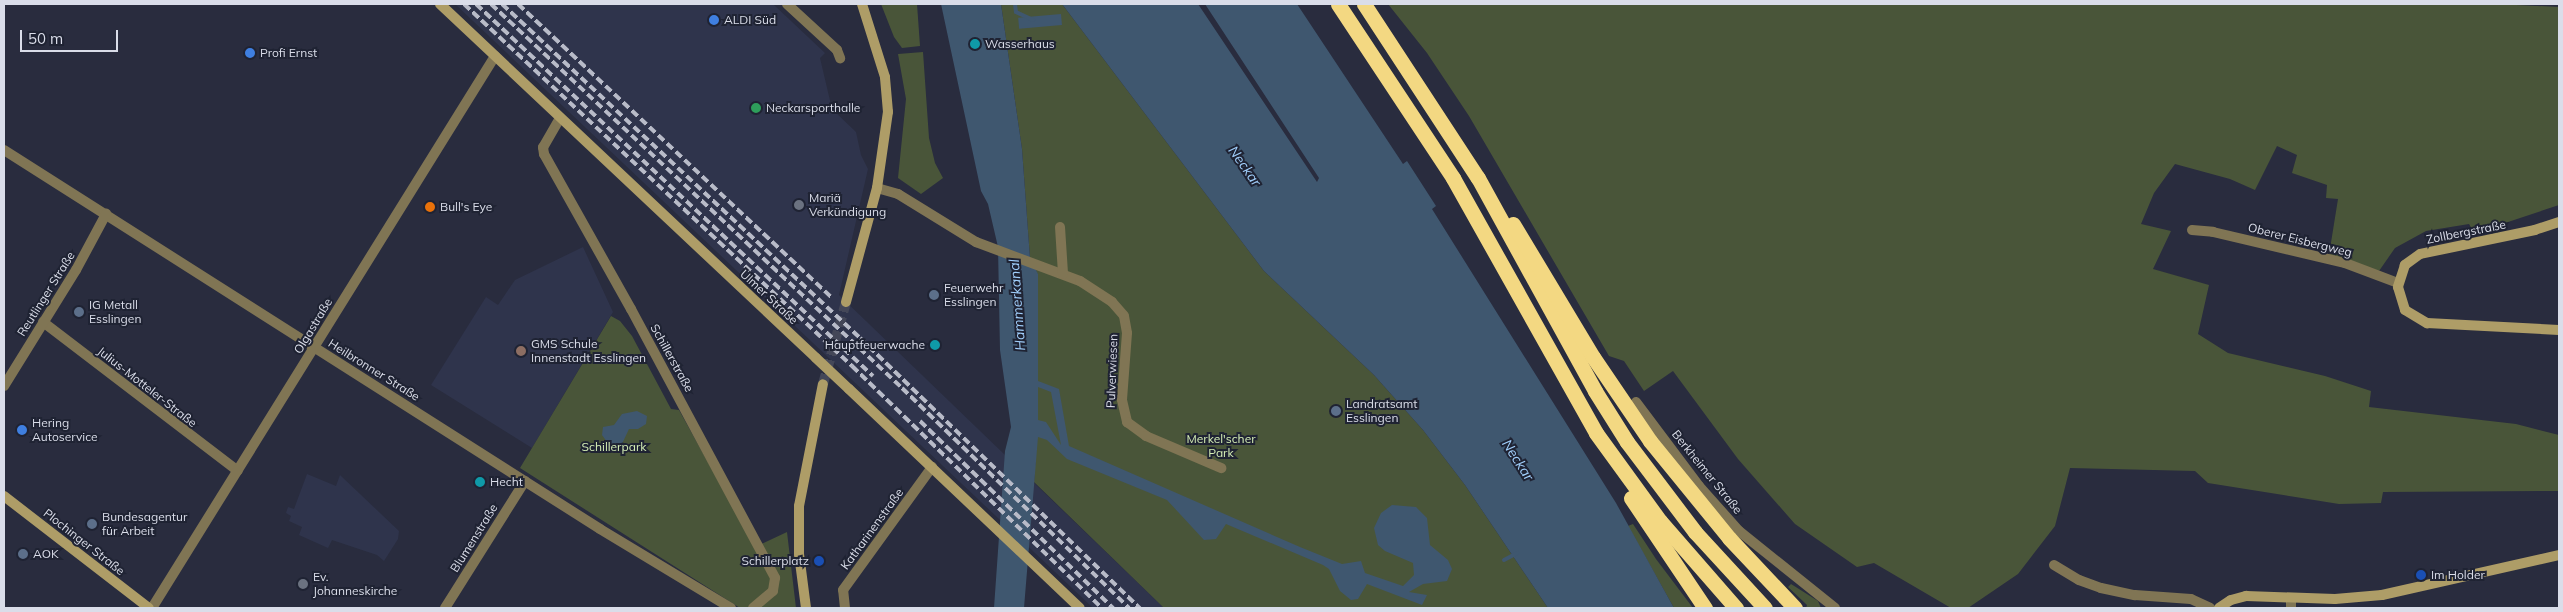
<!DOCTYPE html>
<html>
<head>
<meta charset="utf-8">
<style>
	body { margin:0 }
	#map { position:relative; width:2563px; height:612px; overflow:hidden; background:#292c3e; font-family:Mulish,sans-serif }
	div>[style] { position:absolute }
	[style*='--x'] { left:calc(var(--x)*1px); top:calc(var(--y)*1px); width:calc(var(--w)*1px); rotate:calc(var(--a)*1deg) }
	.built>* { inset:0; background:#2f344c }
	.green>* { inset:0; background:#495539 }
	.water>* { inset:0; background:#3f576f; transform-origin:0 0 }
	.stream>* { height:4px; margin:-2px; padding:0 2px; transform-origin:2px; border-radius:2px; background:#3f576f }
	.secondary-tunnel>* { height:10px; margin-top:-5px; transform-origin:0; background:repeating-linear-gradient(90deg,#444758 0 10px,transparent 0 15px) }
	.street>* { height:10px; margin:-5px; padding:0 5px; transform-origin:5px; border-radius:5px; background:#807554 }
	.secondary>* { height:10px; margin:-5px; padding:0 5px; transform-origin:5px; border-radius:5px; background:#ae9d67 }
	.highway>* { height:15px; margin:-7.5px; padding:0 7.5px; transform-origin:7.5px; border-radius:7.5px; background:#f3d882 }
	.rail>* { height:4px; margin-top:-2px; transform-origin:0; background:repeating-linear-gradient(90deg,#b8bbc8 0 8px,transparent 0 12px) }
	.secondary-bridge>* { height:10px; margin:-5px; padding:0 5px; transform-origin:5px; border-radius:5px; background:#ae9d67 }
	.dots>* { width:14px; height:14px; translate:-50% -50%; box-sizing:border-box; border:2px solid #1f2333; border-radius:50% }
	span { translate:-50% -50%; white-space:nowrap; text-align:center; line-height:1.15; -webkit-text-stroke:4px #1f2333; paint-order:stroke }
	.poi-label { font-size:12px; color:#dadde9 }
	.left { translate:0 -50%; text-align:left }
	.right { translate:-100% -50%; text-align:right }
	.street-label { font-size:12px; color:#dadde9 }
	.park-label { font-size:12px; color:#d5eeb5 }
	.water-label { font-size:14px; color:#a1cffc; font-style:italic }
	.frame { position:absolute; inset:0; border:5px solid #dadde9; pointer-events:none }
	.scale { position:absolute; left:20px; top:30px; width:98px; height:22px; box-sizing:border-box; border:2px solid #dadde9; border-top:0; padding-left:6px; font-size:15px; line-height:18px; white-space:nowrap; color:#dadde9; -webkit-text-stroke:4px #1f2333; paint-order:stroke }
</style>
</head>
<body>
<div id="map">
	<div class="built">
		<i style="clip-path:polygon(455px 4px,773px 4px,825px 53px,820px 58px,832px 109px,856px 132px,861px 155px,868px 169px,839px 295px,1164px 608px,1093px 608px)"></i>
		<i style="clip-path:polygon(583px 247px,613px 312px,532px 448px,431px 385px,486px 297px,498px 305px,515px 280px)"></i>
		<i style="clip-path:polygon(307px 474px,336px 486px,340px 475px,399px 531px,398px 539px,384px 561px,377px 555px,332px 540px,328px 548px,299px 535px,302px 527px,289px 521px,291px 516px,286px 513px,288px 507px,294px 509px)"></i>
	</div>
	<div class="green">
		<i style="clip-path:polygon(881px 4px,917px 4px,920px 46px,902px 48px,894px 37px)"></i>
		<i style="clip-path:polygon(1001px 4px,1062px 4px,1264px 271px,1374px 375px,1423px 430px,1465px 485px,1548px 608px,1164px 608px,1034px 482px,1038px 420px,1038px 275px,1030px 258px,1022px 149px)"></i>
		<i style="clip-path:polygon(1388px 4px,2495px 4px,2559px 7px,2559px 205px,2502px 224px,2472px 229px,2469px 224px,2426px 231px,2395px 248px,2379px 271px,2329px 255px,2338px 199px,2326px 198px,2327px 185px,2292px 173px,2297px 155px,2277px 146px,2255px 190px,2230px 179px,2175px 164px,2154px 193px,2141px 224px,2171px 231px,2153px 269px,2209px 285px,2198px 334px,2228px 353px,2325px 376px,2371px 391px,2369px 407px,2516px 424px,2559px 435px,2559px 491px,2383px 492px,2381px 503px,2339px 504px,2208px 483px,2195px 471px,2070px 468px,2055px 526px,2018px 574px,1968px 608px,1951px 608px,1874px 563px,1857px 567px,1795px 524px,1738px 459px,1673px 371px,1644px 391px,1624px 361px,1609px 356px,1469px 116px,1427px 53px)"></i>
		<i style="clip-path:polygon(923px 52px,929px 138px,935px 163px,943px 178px,921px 194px,898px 178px,906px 99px,898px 54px)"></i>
		<i style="clip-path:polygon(611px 316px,620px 321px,632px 336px,671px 409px,679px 410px,755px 547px,787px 532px,796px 608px,740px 608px,520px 468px)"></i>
		<i style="clip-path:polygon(1633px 524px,1656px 559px,1693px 608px,1674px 608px,1628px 526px)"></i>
		<i style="clip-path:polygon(1791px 584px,1818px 601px,1821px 608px,1806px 608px,1807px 605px,1788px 587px)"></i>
	</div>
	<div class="water">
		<i style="clip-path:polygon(evenodd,941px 4px,1001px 4px,1022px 149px,1030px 258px,1038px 274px,1038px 381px,1059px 389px,1069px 446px,1300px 547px,1342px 564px,1361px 561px,1365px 573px,1403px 586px,1414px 575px,1413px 563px,1385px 551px,1378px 545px,1374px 528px,1381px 513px,1392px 505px,1416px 507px,1427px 518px,1430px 545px,1448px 560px,1452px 569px,1447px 581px,1423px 584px,1409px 592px,1427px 595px,1422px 605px,1367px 584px,1358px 599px,1351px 600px,1340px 591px,1329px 569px,1323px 565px,1226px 524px,1216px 539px,1204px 540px,1167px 500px,1067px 459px,1047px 440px,1038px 437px,1024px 608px,994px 608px,1005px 451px,1011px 427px,1000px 350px,998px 247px,988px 204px,981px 191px,941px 4px,1038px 387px,1051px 392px,1061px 445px,1046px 422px,1038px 420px,1038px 387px)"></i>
		<i style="clip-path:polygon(1062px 4px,1198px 4px,1317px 182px,1319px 178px,1205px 4px,1297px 4px,1403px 164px,1407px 161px,1436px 206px,1432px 209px,1616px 503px,1674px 608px,1548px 608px,1465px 485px,1423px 430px,1374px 375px,1264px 271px)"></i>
		<i style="left:1061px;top:14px;width:11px;height:43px;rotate:85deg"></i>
		<i style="clip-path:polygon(637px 411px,647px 416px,646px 424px,638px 429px,629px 429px,621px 446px,610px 446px,602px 435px,603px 427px,614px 425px,622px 414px)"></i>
	</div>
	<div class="stream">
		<i style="--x:1015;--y:4;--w:8;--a:83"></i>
		<i style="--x:1016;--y:12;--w:19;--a:25"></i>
		<i style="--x:1504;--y:560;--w:15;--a:-28"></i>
	</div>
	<div class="secondary-tunnel">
		<i style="--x:823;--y:384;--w:85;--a:-74.3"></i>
	</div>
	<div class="street">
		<i style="--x:787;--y:4;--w:68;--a:42.6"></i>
		<i style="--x:837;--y:50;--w:9;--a:69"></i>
		<i style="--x:560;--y:118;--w:34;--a:120"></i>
		<i style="--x:543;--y:147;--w:7;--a:82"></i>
		<i style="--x:544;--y:154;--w:178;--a:60.7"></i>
		<i style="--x:631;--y:309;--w:305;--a:61.8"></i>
		<i style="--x:775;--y:578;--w:13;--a:99"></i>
		<i style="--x:773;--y:591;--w:26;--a:140"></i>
		<i style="--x:4;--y:150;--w:706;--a:32.45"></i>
		<i style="--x:600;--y:529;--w:153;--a:31.1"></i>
		<i style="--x:877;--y:188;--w:22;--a:16"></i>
		<i style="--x:898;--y:194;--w:92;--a:31.6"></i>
		<i style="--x:976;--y:242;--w:111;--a:20.6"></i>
		<i style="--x:1080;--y:281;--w:38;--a:33"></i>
		<i style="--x:1112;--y:302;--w:18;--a:49"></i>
		<i style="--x:1124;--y:316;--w:17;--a:80"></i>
		<i style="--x:1127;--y:333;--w:67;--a:94.3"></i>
		<i style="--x:1122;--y:400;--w:23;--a:77"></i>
		<i style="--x:1127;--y:422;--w:24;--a:36"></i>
		<i style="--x:1146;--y:436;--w:82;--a:23.1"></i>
		<i style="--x:1060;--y:227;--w:47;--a:86.3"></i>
		<i style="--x:2192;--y:230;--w:21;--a:5"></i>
		<i style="--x:2213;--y:232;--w:136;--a:13.2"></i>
		<i style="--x:2345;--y:263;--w:57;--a:20.7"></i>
		<i style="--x:43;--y:322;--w:245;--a:37.4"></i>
		<i style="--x:4;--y:386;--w:137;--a:-58.2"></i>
		<i style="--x:76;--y:270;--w:64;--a:-61.8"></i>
		<i style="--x:1636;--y:402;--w:105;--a:53.1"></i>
		<i style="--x:1699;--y:486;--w:60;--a:48.4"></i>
		<i style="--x:1739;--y:531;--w:123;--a:38.7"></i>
		<i style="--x:2054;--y:565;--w:29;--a:31"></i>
		<i style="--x:2079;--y:580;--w:23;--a:20"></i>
		<i style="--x:2101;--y:588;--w:35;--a:12"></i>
		<i style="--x:2135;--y:595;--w:56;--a:4.1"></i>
		<i style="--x:2191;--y:599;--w:21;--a:25"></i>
		<i style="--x:152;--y:608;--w:650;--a:-58.14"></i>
		<i style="--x:445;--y:608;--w:150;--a:-57.8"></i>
		<i style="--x:845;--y:608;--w:18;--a:-96"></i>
		<i style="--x:843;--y:590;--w:152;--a:-54.1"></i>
		<i style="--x:2291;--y:608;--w:10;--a:-90"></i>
	</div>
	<div class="secondary">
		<i style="--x:440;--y:4;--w:516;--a:43.27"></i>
		<i style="--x:2559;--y:222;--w:25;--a:162"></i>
		<i style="--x:2535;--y:230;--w:117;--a:168.2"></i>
		<i style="--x:2420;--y:254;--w:19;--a:144"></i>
		<i style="--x:2405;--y:265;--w:23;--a:108"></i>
		<i style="--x:2398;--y:287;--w:24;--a:73"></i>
		<i style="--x:2405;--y:310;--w:26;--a:31"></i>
		<i style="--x:2427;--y:323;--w:132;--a:3"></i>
		<i style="--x:846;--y:302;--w:118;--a:-74.8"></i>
		<i style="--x:877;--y:188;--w:77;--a:-81.8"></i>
		<i style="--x:888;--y:112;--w:35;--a:-95"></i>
		<i style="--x:885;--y:77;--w:77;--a:-107.5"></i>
		<i style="--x:849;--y:389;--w:318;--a:43.5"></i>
		<i style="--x:4;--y:496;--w:183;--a:37.7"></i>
		<i style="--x:806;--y:608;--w:54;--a:-97.4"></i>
		<i style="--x:799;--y:554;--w:48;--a:-90"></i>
		<i style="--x:799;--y:506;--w:124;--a:-78.9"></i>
		<i style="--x:2219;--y:608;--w:14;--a:-34"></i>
		<i style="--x:2231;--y:600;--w:16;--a:-15"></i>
		<i style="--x:2246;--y:596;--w:89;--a:1.9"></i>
		<i style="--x:2335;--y:599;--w:47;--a:-4.9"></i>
		<i style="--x:2382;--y:595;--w:181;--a:-12.7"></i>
	</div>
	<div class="highway">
		<i style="--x:1338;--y:4;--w:209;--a:56.5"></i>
		<i style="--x:1453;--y:178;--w:292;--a:60.7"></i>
		<i style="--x:1596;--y:433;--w:109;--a:54"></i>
		<i style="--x:1660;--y:521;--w:116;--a:48.9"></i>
		<i style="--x:1364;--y:4;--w:208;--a:56.8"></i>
		<i style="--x:1478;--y:178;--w:243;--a:61.2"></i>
		<i style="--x:1595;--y:391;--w:60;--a:57.9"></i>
		<i style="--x:1627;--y:442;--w:113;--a:52.9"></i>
		<i style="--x:1695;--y:532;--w:103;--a:47.4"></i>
		<i style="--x:1513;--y:224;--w:155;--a:59"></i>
		<i style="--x:1593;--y:357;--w:102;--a:55.8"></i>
		<i style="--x:1650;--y:441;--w:125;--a:50.8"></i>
		<i style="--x:1729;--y:538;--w:96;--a:46.7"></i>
		<i style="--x:1631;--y:498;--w:133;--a:56.1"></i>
	</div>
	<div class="rail">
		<i style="--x:464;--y:4;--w:531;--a:43.01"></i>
		<i style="--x:852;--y:366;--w:348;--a:44.1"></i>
		<i style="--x:476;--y:4;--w:544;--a:43.14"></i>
		<i style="--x:491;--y:4;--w:562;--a:43.05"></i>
		<i style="--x:902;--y:388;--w:316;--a:44.1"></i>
		<i style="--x:502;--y:4;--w:490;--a:43"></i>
		<i style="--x:860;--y:338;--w:389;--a:44"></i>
		<i style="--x:518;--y:4;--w:429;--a:43.1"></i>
		<i style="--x:920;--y:421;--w:269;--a:44.1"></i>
	</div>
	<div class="secondary-bridge">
		<i style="--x:816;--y:358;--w:45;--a:43.2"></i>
	</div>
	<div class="dots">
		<i style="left:714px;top:20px;background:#3f7fe0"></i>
		<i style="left:975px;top:44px;background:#0f9aa8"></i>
		<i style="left:250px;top:53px;background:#3f7fe0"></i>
		<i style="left:756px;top:108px;background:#2e9e5b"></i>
		<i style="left:799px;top:205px;background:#6b7280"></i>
		<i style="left:430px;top:207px;background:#e8710a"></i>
		<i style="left:934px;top:295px;background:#5c6f8a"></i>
		<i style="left:79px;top:312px;background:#5c6f8a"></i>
		<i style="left:935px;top:345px;background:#0f9aa8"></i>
		<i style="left:521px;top:351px;background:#8d6e63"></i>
		<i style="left:1336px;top:411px;background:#5c6f8a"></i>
		<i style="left:22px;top:430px;background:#3f7fe0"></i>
		<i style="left:480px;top:482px;background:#0f9aa8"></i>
		<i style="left:92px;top:524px;background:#5c6f8a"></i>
		<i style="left:23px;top:554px;background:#5c6f8a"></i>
		<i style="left:819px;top:561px;background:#1a4fb4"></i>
		<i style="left:2421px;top:575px;background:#1a4fb4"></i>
		<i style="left:303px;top:584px;background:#6b7280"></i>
	</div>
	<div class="poi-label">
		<span class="left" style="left:724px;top:20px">ALDI Süd</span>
		<span class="left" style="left:985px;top:44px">Wasserhaus</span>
		<span class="left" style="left:260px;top:53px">Profi Ernst</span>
		<span class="left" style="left:766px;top:108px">Neckarsporthalle</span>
		<span class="left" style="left:809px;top:205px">Mariä<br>Verkündigung</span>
		<span class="left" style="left:440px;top:207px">Bull's Eye</span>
		<span class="left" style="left:944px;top:295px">Feuerwehr<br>Esslingen</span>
		<span class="left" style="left:89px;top:312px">IG Metall<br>Esslingen</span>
		<span class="left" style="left:531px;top:351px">GMS Schule<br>Innenstadt Esslingen</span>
		<span class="right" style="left:925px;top:345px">Hauptfeuerwache</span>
		<span class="left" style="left:1346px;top:411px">Landratsamt<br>Esslingen</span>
		<span class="left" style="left:32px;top:430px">Hering<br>Autoservice</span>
		<span class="left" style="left:490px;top:482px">Hecht</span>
		<span class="left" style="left:102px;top:524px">Bundesagentur<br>für Arbeit</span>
		<span class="left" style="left:33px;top:554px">AOK</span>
		<span class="right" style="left:809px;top:561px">Schillerplatz</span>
		<span class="left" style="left:2431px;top:575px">Im Holder</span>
		<span class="left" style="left:313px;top:584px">Ev.<br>Johanneskirche</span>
	</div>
	<div class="street-label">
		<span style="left:2466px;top:232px;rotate:-11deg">Zollbergstraße</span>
		<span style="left:2300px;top:240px;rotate:14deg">Oberer Eisbergweg</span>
		<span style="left:46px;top:294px;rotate:-58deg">Reutlinger Straße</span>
		<span style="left:769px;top:297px;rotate:43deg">Ulmer Straße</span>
		<span style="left:313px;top:326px;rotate:-59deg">Olgastraße</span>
		<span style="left:672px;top:358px;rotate:61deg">Schillerstraße</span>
		<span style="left:374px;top:370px;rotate:32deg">Heilbronner Straße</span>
		<span style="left:1112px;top:371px;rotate:-88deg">Pulverwiesen</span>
		<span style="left:147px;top:387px;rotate:38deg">Julius-Motteler-Straße</span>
		<span style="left:1707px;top:472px;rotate:51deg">Berkheimer Straße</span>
		<span style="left:872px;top:529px;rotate:-54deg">Katharinenstraße</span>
		<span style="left:474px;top:538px;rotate:-58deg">Blumenstraße</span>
		<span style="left:84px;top:542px;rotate:38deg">Plochinger Straße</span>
	</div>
	<div class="park-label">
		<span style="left:1221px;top:446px">Merkel'scher<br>Park</span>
		<span style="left:614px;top:447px">Schillerpark</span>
	</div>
	<div class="water-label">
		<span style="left:1245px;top:166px;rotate:55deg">Neckar</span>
		<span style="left:1017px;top:305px;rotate:-94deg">Hammerkanal</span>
		<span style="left:1518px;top:460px;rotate:57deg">Neckar</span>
	</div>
	<div class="frame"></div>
	<div class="scale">50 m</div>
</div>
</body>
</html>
